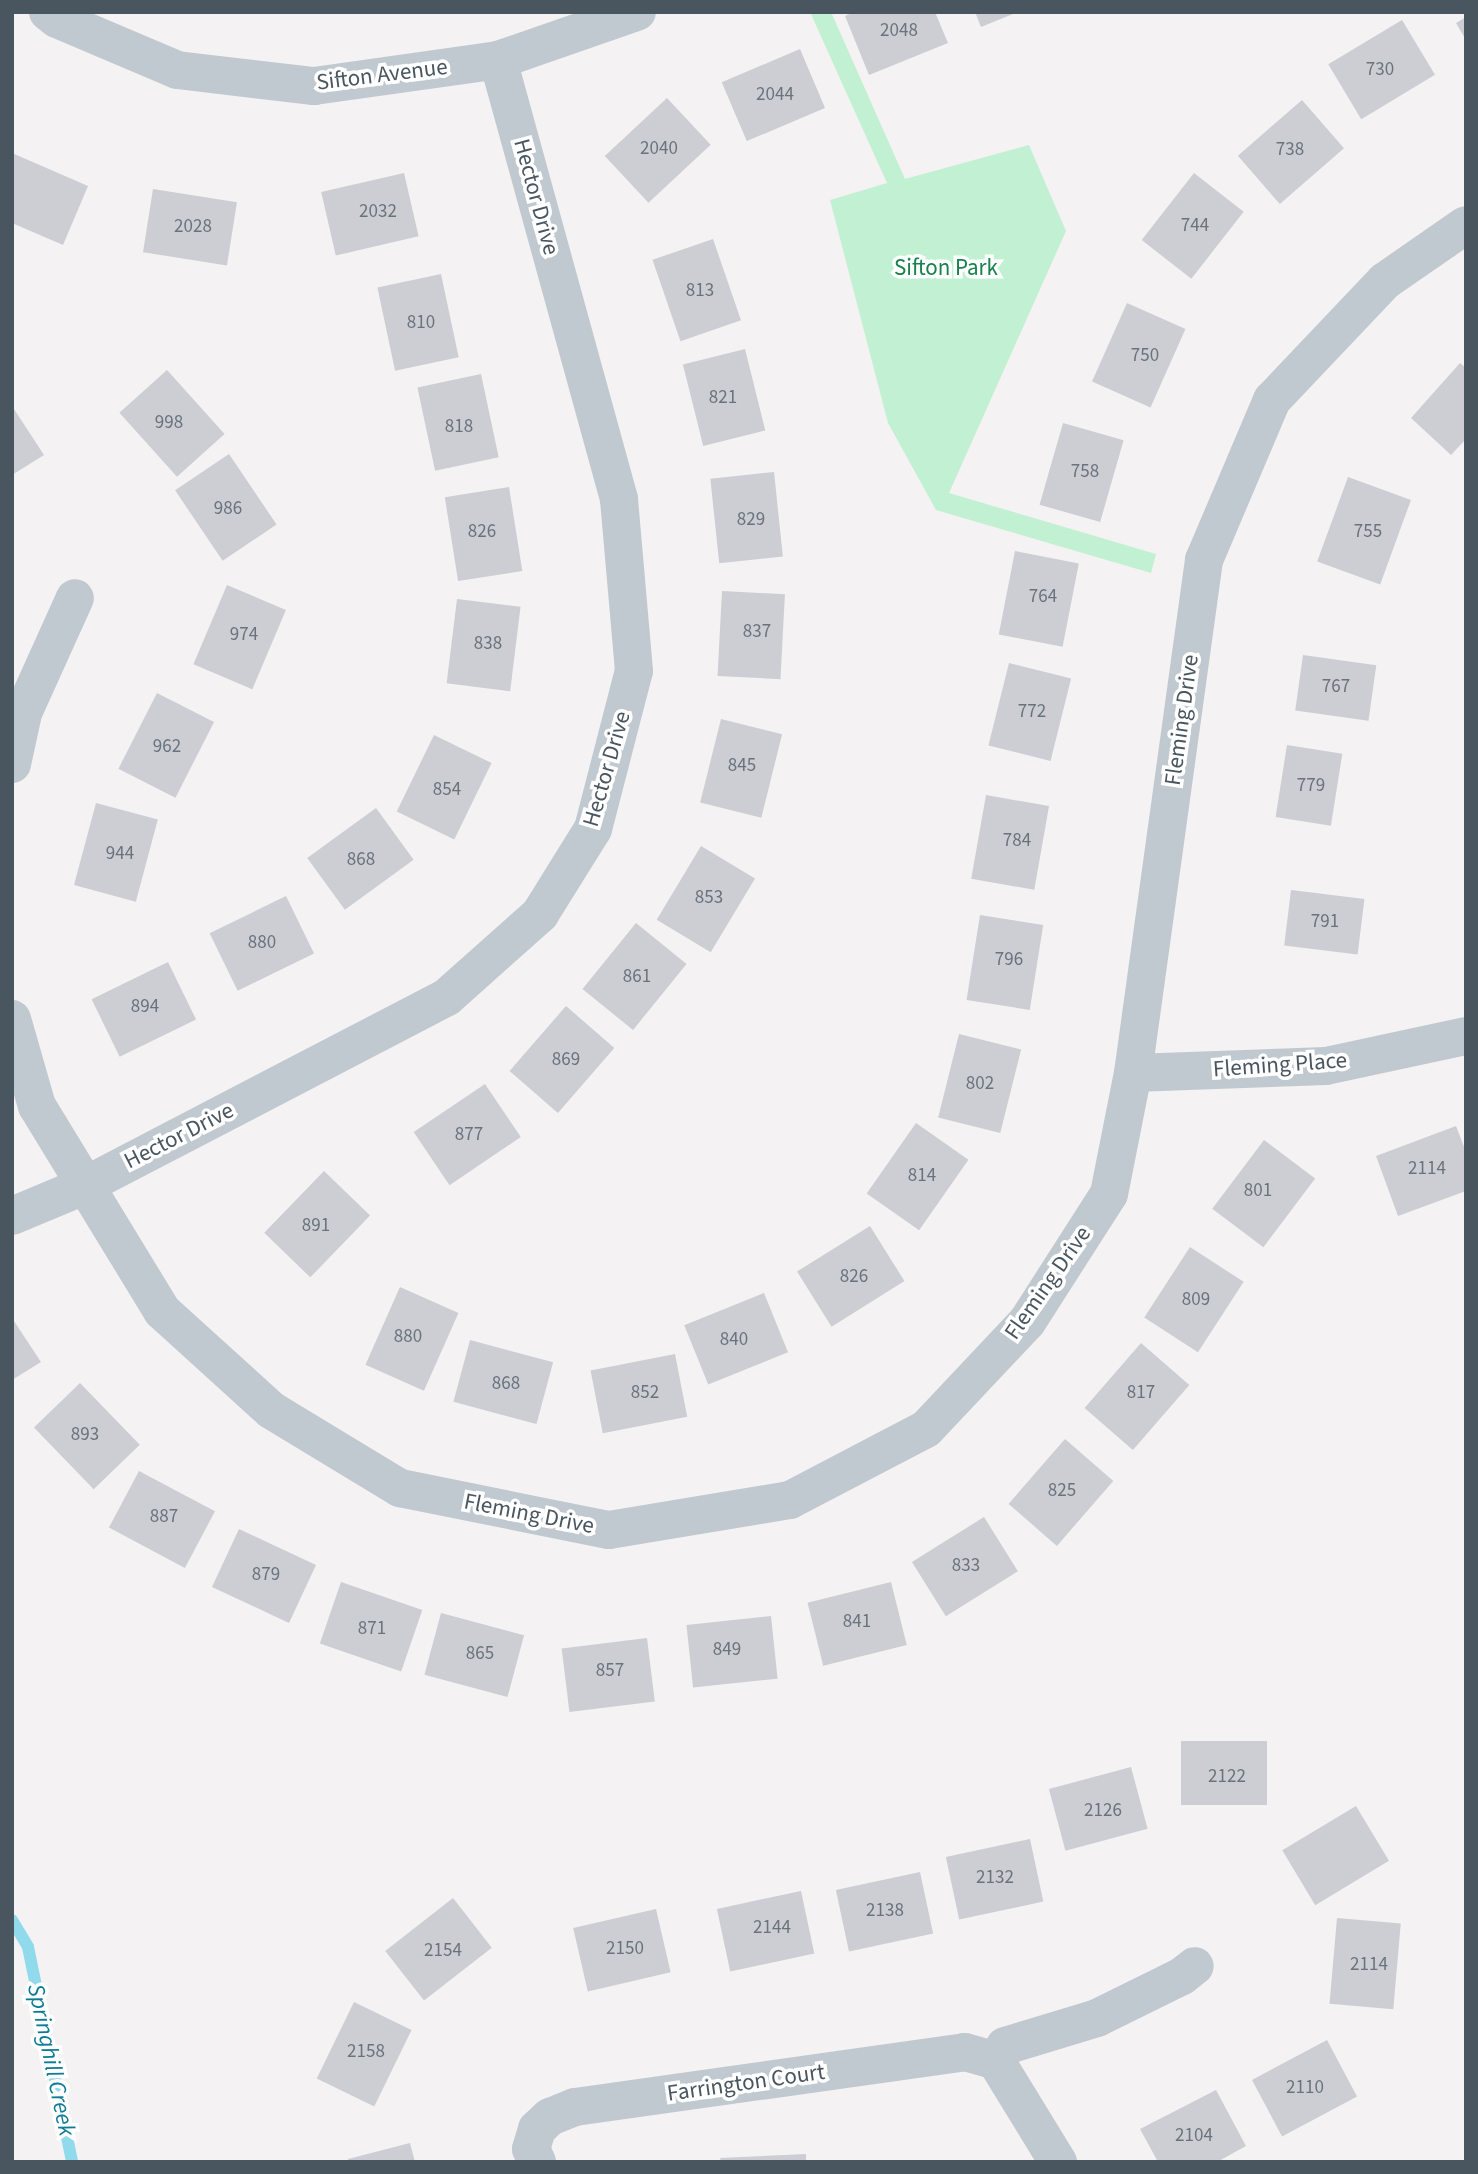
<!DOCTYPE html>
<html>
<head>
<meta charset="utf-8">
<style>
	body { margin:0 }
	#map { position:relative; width:1478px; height:2174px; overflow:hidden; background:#f4f2f2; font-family:"Source Sans 3",sans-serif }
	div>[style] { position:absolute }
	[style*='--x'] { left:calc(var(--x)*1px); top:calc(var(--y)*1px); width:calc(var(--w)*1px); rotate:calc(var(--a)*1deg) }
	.green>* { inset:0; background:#c2f0d3 }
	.stream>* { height:12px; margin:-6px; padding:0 6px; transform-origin:6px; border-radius:6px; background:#90daec }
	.building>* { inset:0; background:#ccced4; transform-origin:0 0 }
	.minor>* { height:38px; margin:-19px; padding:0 19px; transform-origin:19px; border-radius:19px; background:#c0c9d0 }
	span { translate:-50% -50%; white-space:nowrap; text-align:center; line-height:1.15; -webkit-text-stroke:7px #fff; paint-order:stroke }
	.number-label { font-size:19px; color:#6a737c }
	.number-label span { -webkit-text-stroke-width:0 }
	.street-label { font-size:23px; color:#49555f }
	.park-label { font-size:23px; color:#19814c }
	.water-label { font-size:24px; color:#0e7b96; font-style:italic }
	.frame { position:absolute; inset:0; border:14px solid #49555f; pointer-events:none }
</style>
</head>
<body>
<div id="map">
	<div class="green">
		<i style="clip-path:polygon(810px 12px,831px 12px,905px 179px,1029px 145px,1066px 231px,949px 493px,1156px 554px,1151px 573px,936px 510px,888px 423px,830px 200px,887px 183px)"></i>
	</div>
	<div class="stream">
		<i style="--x:12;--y:1920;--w:31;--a:59"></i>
		<i style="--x:28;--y:1947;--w:219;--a:78.4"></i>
	</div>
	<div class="building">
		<i style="clip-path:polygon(854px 12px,935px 12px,948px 43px,869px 75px,845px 16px)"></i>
		<i style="clip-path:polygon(975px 12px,1018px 12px,981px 27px)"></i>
		<i style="clip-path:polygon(1466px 17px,1466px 40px,1456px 23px)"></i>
		<i style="left:1402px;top:20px;width:64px;height:86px;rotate:59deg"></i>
		<i style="left:800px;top:49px;width:64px;height:85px;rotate:67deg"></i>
		<i style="left:667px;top:98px;width:64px;height:85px;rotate:47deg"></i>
		<i style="left:1302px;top:100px;width:64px;height:85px;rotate:49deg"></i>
		<i style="clip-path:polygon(12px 153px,88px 186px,63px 245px,12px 223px)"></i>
		<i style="left:404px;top:173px;width:65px;height:85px;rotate:77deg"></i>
		<i style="left:1194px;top:173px;width:63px;height:85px;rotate:38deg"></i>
		<i style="left:153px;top:189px;width:85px;height:64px;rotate:9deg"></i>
		<i style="left:713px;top:239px;width:86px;height:64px;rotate:71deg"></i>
		<i style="left:441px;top:274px;width:85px;height:65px;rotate:78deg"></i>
		<i style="left:1127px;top:303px;width:64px;height:86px;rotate:24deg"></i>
		<i style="left:745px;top:349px;width:84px;height:64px;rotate:76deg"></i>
		<i style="clip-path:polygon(1460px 363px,1466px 368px,1466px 439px,1451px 455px,1411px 418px)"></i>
		<i style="left:167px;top:370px;width:86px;height:64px;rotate:48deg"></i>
		<i style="left:481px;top:374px;width:85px;height:65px;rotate:78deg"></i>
		<i style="clip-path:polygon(12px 406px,44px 455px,12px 475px)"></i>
		<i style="left:1063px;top:423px;width:63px;height:85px;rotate:16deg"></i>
		<i style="left:229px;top:454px;width:85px;height:65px;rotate:56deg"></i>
		<i style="left:774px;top:472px;width:85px;height:64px;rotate:84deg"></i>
		<i style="left:1348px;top:477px;width:67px;height:90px;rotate:20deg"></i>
		<i style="left:509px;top:487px;width:85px;height:65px;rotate:81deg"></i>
		<i style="left:1015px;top:551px;width:65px;height:85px;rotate:11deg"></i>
		<i style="left:227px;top:585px;width:64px;height:86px;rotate:23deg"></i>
		<i style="left:722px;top:591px;width:63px;height:85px;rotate:3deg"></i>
		<i style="left:457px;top:599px;width:64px;height:85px;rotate:7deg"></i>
		<i style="left:1303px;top:655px;width:74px;height:56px;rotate:8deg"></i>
		<i style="left:1009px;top:663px;width:64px;height:85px;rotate:14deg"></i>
		<i style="left:157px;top:693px;width:64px;height:85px;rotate:27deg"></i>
		<i style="left:721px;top:719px;width:63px;height:86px;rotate:14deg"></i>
		<i style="left:434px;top:735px;width:64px;height:85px;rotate:26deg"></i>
		<i style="left:1287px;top:745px;width:56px;height:73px;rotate:9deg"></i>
		<i style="left:986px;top:795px;width:64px;height:85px;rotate:10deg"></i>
		<i style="left:96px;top:803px;width:64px;height:85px;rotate:15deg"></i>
		<i style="left:376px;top:808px;width:64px;height:85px;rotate:54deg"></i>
		<i style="left:701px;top:846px;width:63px;height:86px;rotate:31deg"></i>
		<i style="left:1291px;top:890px;width:74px;height:56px;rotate:7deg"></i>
		<i style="left:286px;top:896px;width:64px;height:85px;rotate:64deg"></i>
		<i style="left:980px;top:915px;width:64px;height:86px;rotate:9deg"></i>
		<i style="left:636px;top:923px;width:65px;height:85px;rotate:39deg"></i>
		<i style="left:168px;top:962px;width:64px;height:85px;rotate:64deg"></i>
		<i style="left:566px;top:1006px;width:64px;height:86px;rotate:41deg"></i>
		<i style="left:959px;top:1034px;width:64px;height:86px;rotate:14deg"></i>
		<i style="left:485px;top:1084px;width:64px;height:86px;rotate:56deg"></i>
		<i style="left:916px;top:1123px;width:64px;height:86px;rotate:35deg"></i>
		<i style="clip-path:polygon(1456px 1126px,1466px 1152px,1466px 1191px,1398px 1216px,1376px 1156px)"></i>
		<i style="left:1264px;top:1140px;width:64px;height:86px;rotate:37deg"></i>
		<i style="left:324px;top:1171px;width:64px;height:86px;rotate:44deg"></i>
		<i style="left:870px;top:1226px;width:65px;height:86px;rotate:58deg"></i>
		<i style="left:1190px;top:1247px;width:64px;height:84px;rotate:33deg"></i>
		<i style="left:400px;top:1287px;width:64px;height:85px;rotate:24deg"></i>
		<i style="left:764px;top:1293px;width:64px;height:86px;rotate:68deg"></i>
		<i style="clip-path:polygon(12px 1318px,41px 1362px,12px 1380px)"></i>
		<i style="left:470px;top:1340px;width:86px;height:64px;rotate:15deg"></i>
		<i style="left:1141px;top:1343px;width:64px;height:86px;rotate:41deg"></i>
		<i style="left:675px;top:1354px;width:64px;height:86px;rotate:79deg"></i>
		<i style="left:80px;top:1383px;width:86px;height:64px;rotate:46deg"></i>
		<i style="left:1065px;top:1439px;width:64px;height:86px;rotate:41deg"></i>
		<i style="left:139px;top:1471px;width:86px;height:64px;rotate:28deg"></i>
		<i style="left:984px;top:1517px;width:64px;height:85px;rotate:58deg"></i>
		<i style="left:239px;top:1529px;width:85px;height:64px;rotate:25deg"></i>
		<i style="left:341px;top:1582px;width:86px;height:65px;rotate:19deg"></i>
		<i style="left:891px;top:1582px;width:65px;height:86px;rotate:76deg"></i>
		<i style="left:441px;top:1613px;width:86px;height:64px;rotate:15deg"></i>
		<i style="left:771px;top:1616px;width:63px;height:85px;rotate:84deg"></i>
		<i style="left:647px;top:1638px;width:64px;height:86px;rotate:83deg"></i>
		<i style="left:1181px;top:1741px;width:86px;height:64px"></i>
		<i style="left:1131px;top:1767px;width:64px;height:85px;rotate:75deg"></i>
		<i style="left:1356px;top:1806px;width:64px;height:86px;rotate:59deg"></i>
		<i style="left:1030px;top:1839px;width:64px;height:86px;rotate:78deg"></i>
		<i style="left:920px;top:1872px;width:63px;height:86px;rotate:78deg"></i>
		<i style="left:801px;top:1891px;width:64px;height:86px;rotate:78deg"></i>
		<i style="left:453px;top:1898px;width:63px;height:86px;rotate:52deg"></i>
		<i style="left:656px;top:1909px;width:65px;height:85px;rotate:77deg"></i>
		<i style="left:1337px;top:1918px;width:64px;height:86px;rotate:5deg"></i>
		<i style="left:354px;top:2002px;width:64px;height:85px;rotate:26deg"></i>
		<i style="left:1327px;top:2040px;width:64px;height:85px;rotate:62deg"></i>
		<i style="clip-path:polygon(1216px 2090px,1246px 2146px,1217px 2162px,1158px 2162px,1140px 2129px)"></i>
		<i style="clip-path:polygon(410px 2143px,415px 2162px,349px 2162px,348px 2159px)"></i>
		<i style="clip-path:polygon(806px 2154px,806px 2162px,721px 2162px,720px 2158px)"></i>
	</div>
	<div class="minor">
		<i style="--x:48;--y:12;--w:11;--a:38"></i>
		<i style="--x:57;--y:19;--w:130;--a:23"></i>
		<i style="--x:177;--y:70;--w:138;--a:6.7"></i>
		<i style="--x:314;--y:86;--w:186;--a:-8"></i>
		<i style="--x:498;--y:60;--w:147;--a:-19.1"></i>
		<i style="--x:12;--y:764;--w:52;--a:-77.8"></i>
		<i style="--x:23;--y:713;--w:126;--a:-65.7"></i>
		<i style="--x:12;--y:1019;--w:91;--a:74"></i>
		<i style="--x:37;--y:1106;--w:240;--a:58.6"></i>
		<i style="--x:162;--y:1311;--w:147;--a:42.2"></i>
		<i style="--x:271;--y:1410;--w:151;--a:31.2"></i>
		<i style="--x:400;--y:1488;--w:213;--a:11.4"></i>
		<i style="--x:609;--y:1530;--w:183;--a:-9.4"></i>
		<i style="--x:790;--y:1500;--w:153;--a:-27.6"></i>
		<i style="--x:926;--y:1429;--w:147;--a:-46.7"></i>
		<i style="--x:1027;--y:1322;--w:152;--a:-57.4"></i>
		<i style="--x:1109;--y:1194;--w:123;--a:-78.8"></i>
		<i style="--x:1133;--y:1073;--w:518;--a:-82.12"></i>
		<i style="--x:1204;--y:560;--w:174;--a:-67"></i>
		<i style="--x:1272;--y:400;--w:164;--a:-46.5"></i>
		<i style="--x:1385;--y:281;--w:98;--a:-34.7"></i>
		<i style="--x:1133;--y:1073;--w:193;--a:-2.1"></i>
		<i style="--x:1326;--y:1066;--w:143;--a:-12.1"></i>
		<i style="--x:12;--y:1216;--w:80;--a:-22.7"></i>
		<i style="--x:86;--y:1185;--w:407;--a:-27.5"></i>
		<i style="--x:447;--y:997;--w:125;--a:-41.7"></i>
		<i style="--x:540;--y:914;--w:100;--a:-58.1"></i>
		<i style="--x:593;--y:829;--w:163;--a:-75.5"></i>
		<i style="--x:634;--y:671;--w:173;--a:-95"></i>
		<i style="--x:619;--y:499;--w:455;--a:-105.4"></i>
		<i style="--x:996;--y:2061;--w:17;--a:-59"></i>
		<i style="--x:1005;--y:2046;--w:96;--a:-16.9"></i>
		<i style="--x:1097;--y:2018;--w:95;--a:-26.3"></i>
		<i style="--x:1182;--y:1976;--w:16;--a:-38"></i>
		<i style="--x:537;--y:2162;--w:14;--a:-115"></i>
		<i style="--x:531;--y:2149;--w:21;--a:-73"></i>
		<i style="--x:537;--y:2129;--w:18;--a:-43"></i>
		<i style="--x:550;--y:2117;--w:27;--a:-22"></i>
		<i style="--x:575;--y:2107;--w:394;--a:-8"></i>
		<i style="--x:965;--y:2052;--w:32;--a:16"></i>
		<i style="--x:996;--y:2061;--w:119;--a:58.5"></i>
	</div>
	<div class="number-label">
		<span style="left:899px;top:31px">2048</span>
		<span style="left:1380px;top:70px">730</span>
		<span style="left:775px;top:95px">2044</span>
		<span style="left:659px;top:149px">2040</span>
		<span style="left:1290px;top:150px">738</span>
		<span style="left:378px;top:212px">2032</span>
		<span style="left:1195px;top:226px">744</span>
		<span style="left:193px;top:227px">2028</span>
		<span style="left:700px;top:291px">813</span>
		<span style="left:421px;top:323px">810</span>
		<span style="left:1145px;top:356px">750</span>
		<span style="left:723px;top:398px">821</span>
		<span style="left:169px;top:423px">998</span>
		<span style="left:459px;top:427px">818</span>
		<span style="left:1085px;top:472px">758</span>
		<span style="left:228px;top:509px">986</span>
		<span style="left:751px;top:520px">829</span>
		<span style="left:482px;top:532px">826</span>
		<span style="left:1368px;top:532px">755</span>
		<span style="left:1043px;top:597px">764</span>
		<span style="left:757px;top:632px">837</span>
		<span style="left:244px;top:635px">974</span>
		<span style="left:488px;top:644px">838</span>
		<span style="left:1336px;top:687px">767</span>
		<span style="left:1032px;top:712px">772</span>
		<span style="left:167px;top:747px">962</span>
		<span style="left:742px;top:766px">845</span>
		<span style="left:1311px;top:786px">779</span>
		<span style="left:447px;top:790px">854</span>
		<span style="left:1017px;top:841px">784</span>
		<span style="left:120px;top:854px">944</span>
		<span style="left:361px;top:860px">868</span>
		<span style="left:709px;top:898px">853</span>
		<span style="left:1325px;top:922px">791</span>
		<span style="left:262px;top:943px">880</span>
		<span style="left:1009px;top:960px">796</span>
		<span style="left:637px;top:977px">861</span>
		<span style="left:145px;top:1007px">894</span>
		<span style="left:566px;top:1060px">869</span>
		<span style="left:980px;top:1084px">802</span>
		<span style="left:469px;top:1135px">877</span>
		<span style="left:1427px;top:1169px">2114</span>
		<span style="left:922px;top:1176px">814</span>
		<span style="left:1258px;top:1191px">801</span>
		<span style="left:316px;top:1226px">891</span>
		<span style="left:854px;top:1277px">826</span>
		<span style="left:1196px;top:1300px">809</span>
		<span style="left:408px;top:1337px">880</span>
		<span style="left:734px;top:1340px">840</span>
		<span style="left:506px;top:1384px">868</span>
		<span style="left:645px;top:1393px">852</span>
		<span style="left:1141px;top:1393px">817</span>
		<span style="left:85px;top:1435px">893</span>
		<span style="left:1062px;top:1491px">825</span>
		<span style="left:164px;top:1517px">887</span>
		<span style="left:966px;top:1566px">833</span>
		<span style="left:266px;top:1575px">879</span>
		<span style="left:857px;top:1622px">841</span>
		<span style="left:372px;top:1629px">871</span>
		<span style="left:727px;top:1650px">849</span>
		<span style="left:480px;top:1654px">865</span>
		<span style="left:610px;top:1671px">857</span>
		<span style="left:1227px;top:1777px">2122</span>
		<span style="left:1103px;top:1811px">2126</span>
		<span style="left:995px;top:1878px">2132</span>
		<span style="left:885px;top:1911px">2138</span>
		<span style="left:772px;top:1928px">2144</span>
		<span style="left:625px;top:1949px">2150</span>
		<span style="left:443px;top:1951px">2154</span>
		<span style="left:1369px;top:1965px">2114</span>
		<span style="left:366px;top:2052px">2158</span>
		<span style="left:1305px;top:2088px">2110</span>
		<span style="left:1194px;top:2136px">2104</span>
	</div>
	<div class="street-label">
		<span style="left:382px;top:75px;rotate:-7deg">Sifton Avenue</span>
		<span style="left:536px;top:197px;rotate:75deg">Hector Drive</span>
		<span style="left:1182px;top:720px;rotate:-82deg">Fleming Drive</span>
		<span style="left:607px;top:769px;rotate:-74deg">Hector Drive</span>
		<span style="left:1280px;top:1065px;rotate:-4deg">Fleming Place</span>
		<span style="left:179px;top:1136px;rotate:-27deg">Hector Drive</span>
		<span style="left:1048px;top:1283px;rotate:-55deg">Fleming Drive</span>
		<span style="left:529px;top:1514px;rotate:11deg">Fleming Drive</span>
		<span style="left:746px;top:2083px;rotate:-8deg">Farrington Court</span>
	</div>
	<div class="park-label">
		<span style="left:946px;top:268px">Sifton Park</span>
	</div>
	<div class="water-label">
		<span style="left:51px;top:2060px;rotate:78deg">Springhill Creek</span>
	</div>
	<div class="frame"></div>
</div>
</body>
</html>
